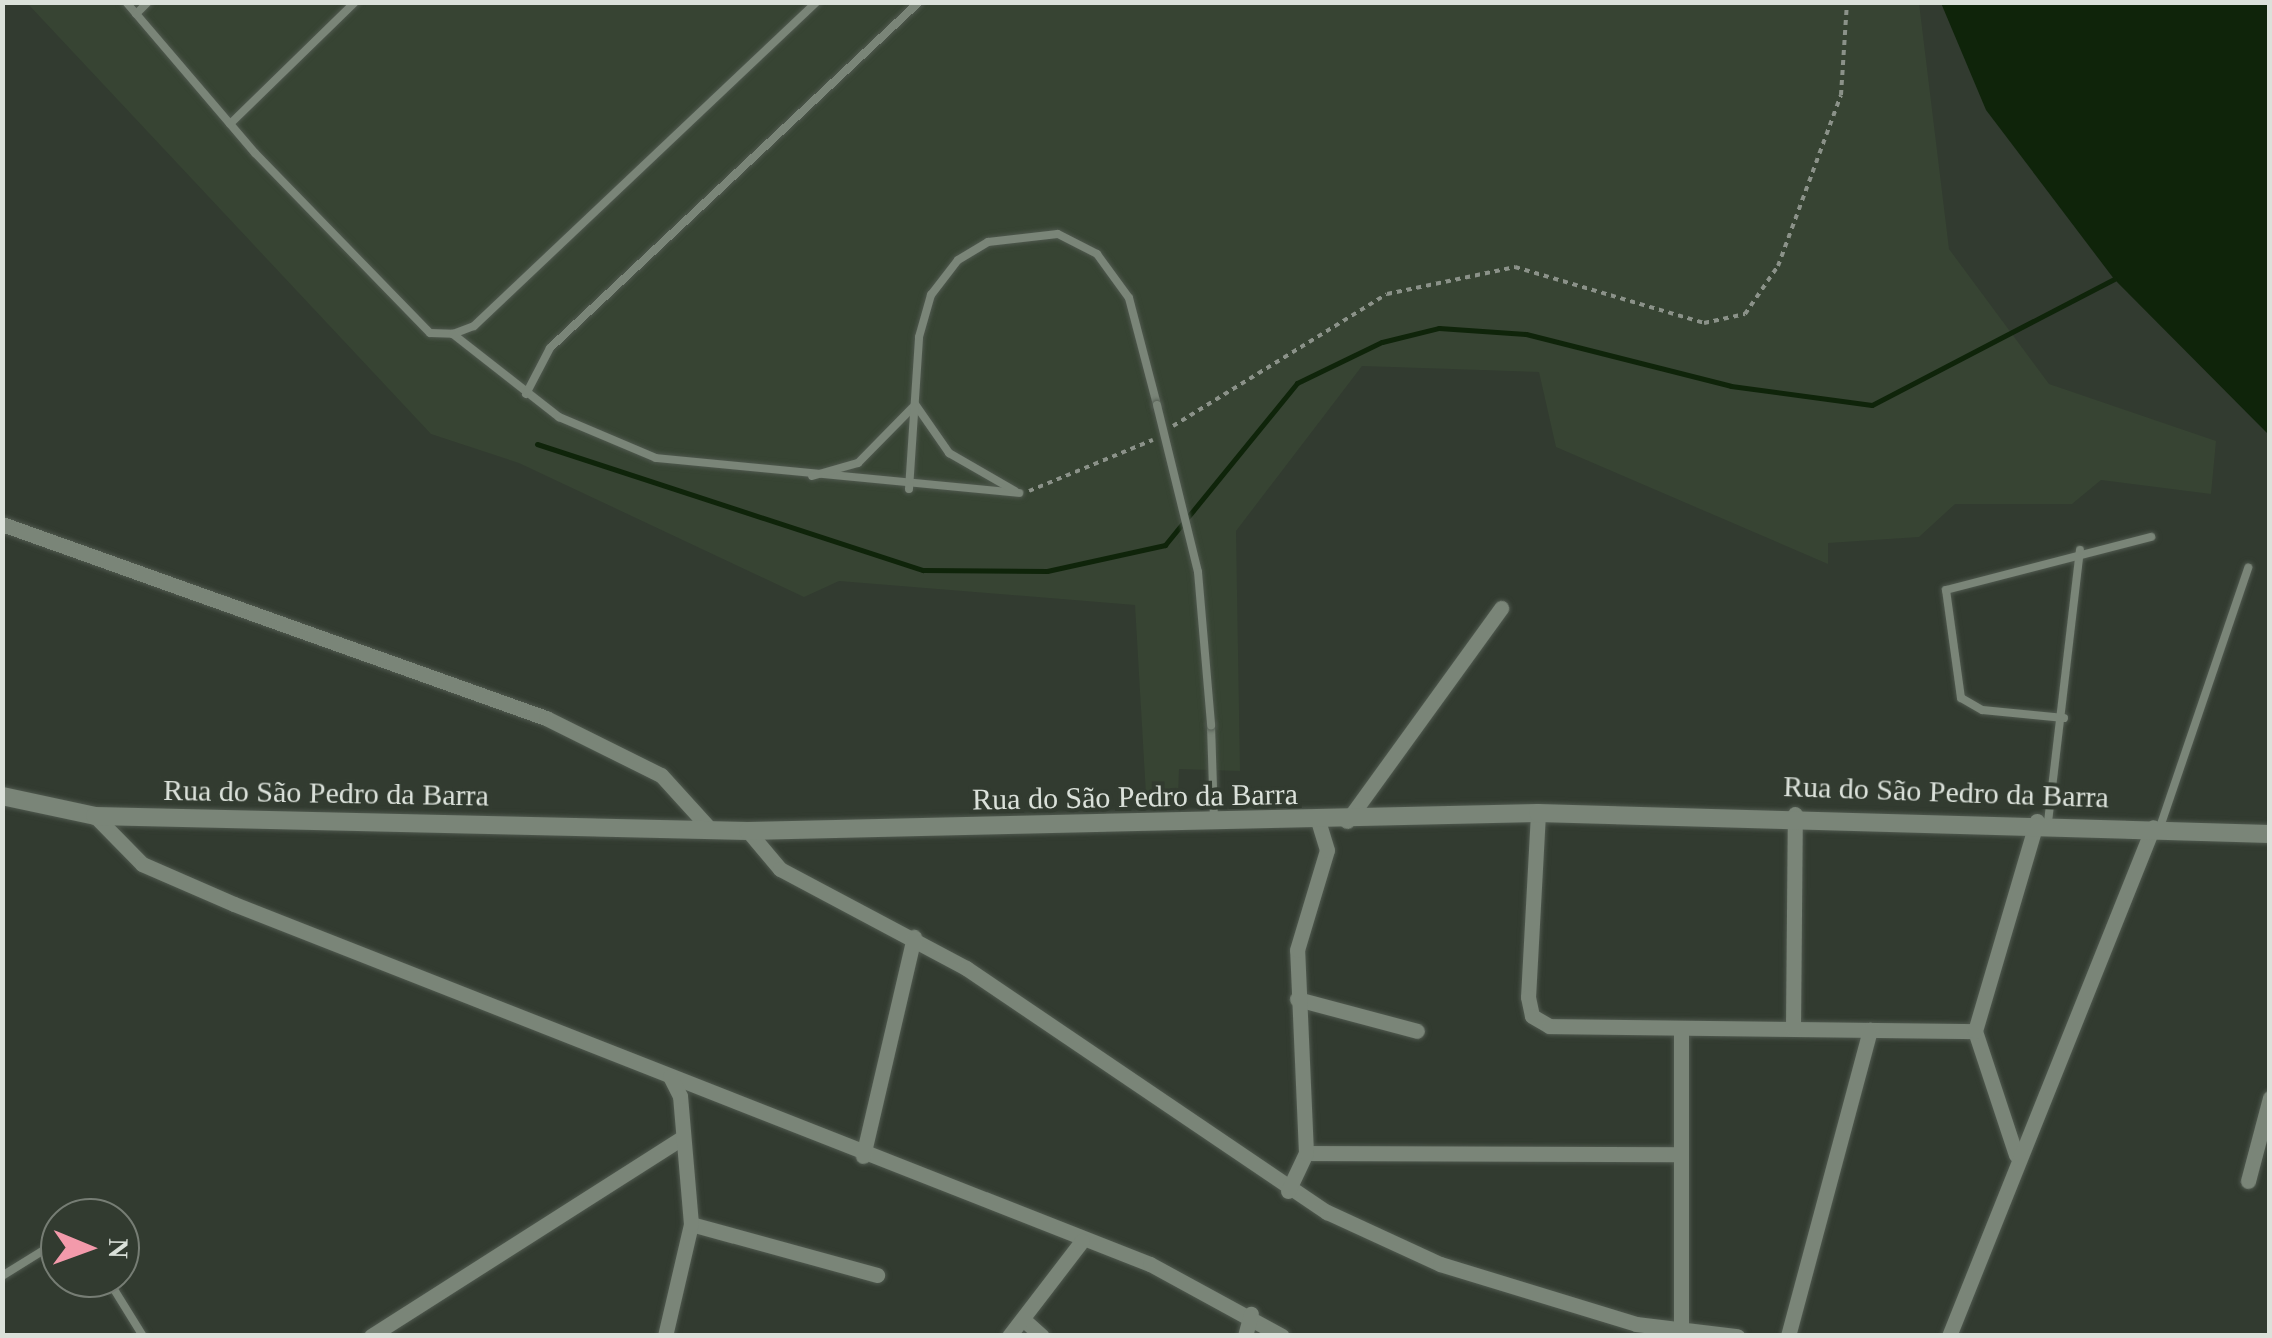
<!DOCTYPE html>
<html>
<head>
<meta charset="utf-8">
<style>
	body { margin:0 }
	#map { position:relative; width:2272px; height:1338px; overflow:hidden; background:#323b30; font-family:Georgia,serif }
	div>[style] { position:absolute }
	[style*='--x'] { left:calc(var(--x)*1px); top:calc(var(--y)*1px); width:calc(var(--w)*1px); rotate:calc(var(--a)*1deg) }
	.built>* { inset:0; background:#374433 }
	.water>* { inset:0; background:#0f240a }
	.stream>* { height:5px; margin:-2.5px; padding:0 2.5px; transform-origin:2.5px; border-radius:2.5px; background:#0f240a }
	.path>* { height:4px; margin-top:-2px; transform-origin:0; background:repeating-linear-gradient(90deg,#8b9289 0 5px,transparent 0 10px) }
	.roads { filter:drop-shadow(0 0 2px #50594f) drop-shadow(0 0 2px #50594f) }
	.service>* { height:8px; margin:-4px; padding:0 4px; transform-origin:4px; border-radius:4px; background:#7a8578 }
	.minor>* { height:15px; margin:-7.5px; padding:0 7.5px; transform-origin:7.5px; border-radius:7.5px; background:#7a8578 }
	.tertiary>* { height:18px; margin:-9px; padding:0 9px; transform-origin:9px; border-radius:9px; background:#7a8578 }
	.bridges { filter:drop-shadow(0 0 2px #50594f) drop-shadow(0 0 2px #50594f) }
	.service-bridge>* { height:8px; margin:-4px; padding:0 4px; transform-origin:4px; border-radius:4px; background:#7a8578 }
	span { translate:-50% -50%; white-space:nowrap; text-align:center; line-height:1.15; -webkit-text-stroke:8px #323b30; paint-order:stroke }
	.street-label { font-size:30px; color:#dbe1da }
	.frame { position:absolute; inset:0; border:5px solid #dbe1da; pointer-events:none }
	.north { position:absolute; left:40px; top:1198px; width:100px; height:100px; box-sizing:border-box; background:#323b30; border:2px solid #767d74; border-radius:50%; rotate:91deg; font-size:28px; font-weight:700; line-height:40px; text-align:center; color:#dbe1da }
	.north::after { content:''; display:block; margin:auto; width:35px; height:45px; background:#f39aab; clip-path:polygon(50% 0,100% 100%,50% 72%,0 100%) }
</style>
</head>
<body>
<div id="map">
	<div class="built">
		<i style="clip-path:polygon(27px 3px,1919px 3px,1949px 249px,2049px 384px,2216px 441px,2211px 494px,2101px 480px,2072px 504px,1955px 504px,1919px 537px,1828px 543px,1828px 564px,1556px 447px,1539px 372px,1362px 366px,1236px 531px,1240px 771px,1179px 769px,1178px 798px,1146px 795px,1135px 605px,839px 581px,804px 597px,519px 463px,431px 434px)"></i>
	</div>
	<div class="water">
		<i style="clip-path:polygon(1941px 3px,2269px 3px,2269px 435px,2114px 279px,1986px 110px)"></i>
	</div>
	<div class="stream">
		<i style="--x:537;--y:444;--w:406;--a:18.1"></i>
		<i style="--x:923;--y:570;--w:124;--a:0.5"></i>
		<i style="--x:1047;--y:571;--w:121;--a:-12.4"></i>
		<i style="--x:1165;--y:545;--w:209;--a:-50.8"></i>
		<i style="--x:1297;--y:383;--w:94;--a:-25.8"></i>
		<i style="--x:1382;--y:342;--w:59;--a:-13.8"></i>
		<i style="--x:1439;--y:328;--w:87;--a:3.9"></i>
		<i style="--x:1526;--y:334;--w:211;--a:14.2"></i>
		<i style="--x:1731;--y:386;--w:142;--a:7.7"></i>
		<i style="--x:1872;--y:405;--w:273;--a:-27.5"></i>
	</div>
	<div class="path">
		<i style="--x:1173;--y:426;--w:251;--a:-31.7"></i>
		<i style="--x:1387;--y:294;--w:131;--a:-11.9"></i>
		<i style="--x:1515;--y:267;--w:197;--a:16.5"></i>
		<i style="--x:1704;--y:323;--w:42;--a:-12.4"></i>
		<i style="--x:1745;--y:314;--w:58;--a:-55.5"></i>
		<i style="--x:1778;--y:266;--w:182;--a:-69.8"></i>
		<i style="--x:1841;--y:95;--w:93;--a:-86.3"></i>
		<i style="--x:1029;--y:491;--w:134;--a:-22.4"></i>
	</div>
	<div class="roads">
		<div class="service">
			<i style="--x:126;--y:2;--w:199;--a:49.5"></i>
			<i style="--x:255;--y:153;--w:251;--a:45.8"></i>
			<i style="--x:430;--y:333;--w:23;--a:2"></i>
			<i style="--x:453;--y:334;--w:22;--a:-21"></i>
			<i style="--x:474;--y:326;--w:472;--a:-43.4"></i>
			<i style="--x:136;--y:14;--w:17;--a:-45"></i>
			<i style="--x:230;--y:124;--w:175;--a:-44.3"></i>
			<i style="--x:453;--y:334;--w:135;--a:38.1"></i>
			<i style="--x:559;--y:417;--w:105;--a:22.9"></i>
			<i style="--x:656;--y:458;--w:365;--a:5.5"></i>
			<i style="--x:526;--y:394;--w:52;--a:-62.4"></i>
			<i style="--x:550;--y:348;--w:506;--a:-43.16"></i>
			<i style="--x:915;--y:404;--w:60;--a:55.2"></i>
			<i style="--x:949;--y:453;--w:76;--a:29.9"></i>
			<i style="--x:812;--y:476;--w:48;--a:-15.8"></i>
			<i style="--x:858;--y:463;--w:77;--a:-45.5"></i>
			<i style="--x:909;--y:489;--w:152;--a:-86.2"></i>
			<i style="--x:919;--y:337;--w:44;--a:-74.1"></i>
			<i style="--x:931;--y:295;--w:44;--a:-52.4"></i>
			<i style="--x:958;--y:260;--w:35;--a:-31"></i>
			<i style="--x:988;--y:242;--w:70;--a:-6.5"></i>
			<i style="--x:1058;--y:234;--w:44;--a:27.1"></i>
			<i style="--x:1097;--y:254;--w:54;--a:54"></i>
			<i style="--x:1129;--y:298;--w:111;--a:75.3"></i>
			<i style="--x:2064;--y:718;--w:82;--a:-174.4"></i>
			<i style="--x:1982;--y:710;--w:24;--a:-150"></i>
			<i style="--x:1961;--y:698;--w:109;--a:-97.9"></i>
			<i style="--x:1946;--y:590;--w:212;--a:-14.5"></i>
			<i style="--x:1211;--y:725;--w:93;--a:88.2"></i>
			<i style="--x:2048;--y:822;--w:274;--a:-83.3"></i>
			<i style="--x:2160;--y:827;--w:274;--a:-71.2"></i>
			<i style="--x:2;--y:1276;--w:68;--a:-31.8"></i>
			<i style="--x:107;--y:1278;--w:68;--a:58.2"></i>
		</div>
		<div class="minor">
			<i style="--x:2;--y:524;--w:578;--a:19.63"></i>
			<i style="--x:546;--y:718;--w:128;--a:26.4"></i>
			<i style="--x:661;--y:775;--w:73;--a:47.8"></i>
			<i style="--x:1538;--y:813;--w:184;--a:93.1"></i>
			<i style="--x:1528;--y:997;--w:19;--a:78"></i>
			<i style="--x:1532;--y:1016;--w:20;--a:30"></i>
			<i style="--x:1549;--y:1026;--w:426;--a:0.7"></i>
			<i style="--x:95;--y:816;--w:67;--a:45.6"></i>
			<i style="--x:142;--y:864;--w:100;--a:23.5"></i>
			<i style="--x:234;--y:904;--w:984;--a:21.46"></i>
			<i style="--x:1150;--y:1264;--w:150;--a:28.6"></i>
			<i style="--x:1347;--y:821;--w:263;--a:-54.1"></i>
			<i style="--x:748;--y:831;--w:50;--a:49.9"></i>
			<i style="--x:780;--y:869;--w:211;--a:28"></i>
			<i style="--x:966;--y:968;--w:436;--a:34.1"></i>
			<i style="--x:1327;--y:1212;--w:124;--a:24.7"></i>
			<i style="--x:1440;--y:1264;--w:205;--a:17"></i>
			<i style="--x:1636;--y:1324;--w:102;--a:6.8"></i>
			<i style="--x:1297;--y:999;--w:124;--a:14.9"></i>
			<i style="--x:1793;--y:1028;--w:214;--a:-89.5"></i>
			<i style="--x:1306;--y:1153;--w:371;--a:0.2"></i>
			<i style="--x:2016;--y:1155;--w:131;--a:-108.3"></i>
			<i style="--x:1975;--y:1031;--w:219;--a:-73.6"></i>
			<i style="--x:863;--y:1156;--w:225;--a:-76.9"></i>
			<i style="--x:2248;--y:1181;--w:86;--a:-75.2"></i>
			<i style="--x:1288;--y:1191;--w:42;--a:-64.7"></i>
			<i style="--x:1306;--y:1153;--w:203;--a:-92.5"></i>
			<i style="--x:1297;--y:950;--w:104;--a:-73.3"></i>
			<i style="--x:1327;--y:850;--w:30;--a:-107"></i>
			<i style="--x:691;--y:1224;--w:193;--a:15.3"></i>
			<i style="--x:1024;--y:1320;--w:24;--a:42"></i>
			<i style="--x:1681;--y:1330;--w:300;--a:-90"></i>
			<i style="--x:371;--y:1336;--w:366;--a:-32.5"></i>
			<i style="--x:665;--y:1336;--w:115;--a:-76.9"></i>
			<i style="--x:691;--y:1224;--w:128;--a:-94.9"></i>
			<i style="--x:680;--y:1096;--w:22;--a:-117"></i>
			<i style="--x:1009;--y:1336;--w:120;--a:-52.5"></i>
			<i style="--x:1245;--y:1336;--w:23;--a:-75"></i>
			<i style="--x:1788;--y:1336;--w:317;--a:-75"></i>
			<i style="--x:1949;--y:1336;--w:548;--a:-68.16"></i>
		</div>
		<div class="tertiary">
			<i style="--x:2;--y:796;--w:95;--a:12.1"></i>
			<i style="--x:95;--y:816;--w:653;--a:1.32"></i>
			<i style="--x:748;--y:831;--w:790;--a:-1.31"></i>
			<i style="--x:1538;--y:813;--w:732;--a:1.64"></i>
		</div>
	</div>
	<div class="bridges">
		<div class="service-bridge">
			<i style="--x:1157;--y:405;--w:172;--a:76.2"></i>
			<i style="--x:1198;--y:572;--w:154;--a:85.1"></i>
		</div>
	</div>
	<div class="street-label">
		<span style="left:1946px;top:792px;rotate:2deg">Rua do São Pedro da Barra</span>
		<span style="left:326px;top:793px;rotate:1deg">Rua do São Pedro da Barra</span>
		<span style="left:1135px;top:797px;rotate:-1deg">Rua do São Pedro da Barra</span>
	</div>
	<div class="frame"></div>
	<div class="north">N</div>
</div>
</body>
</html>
